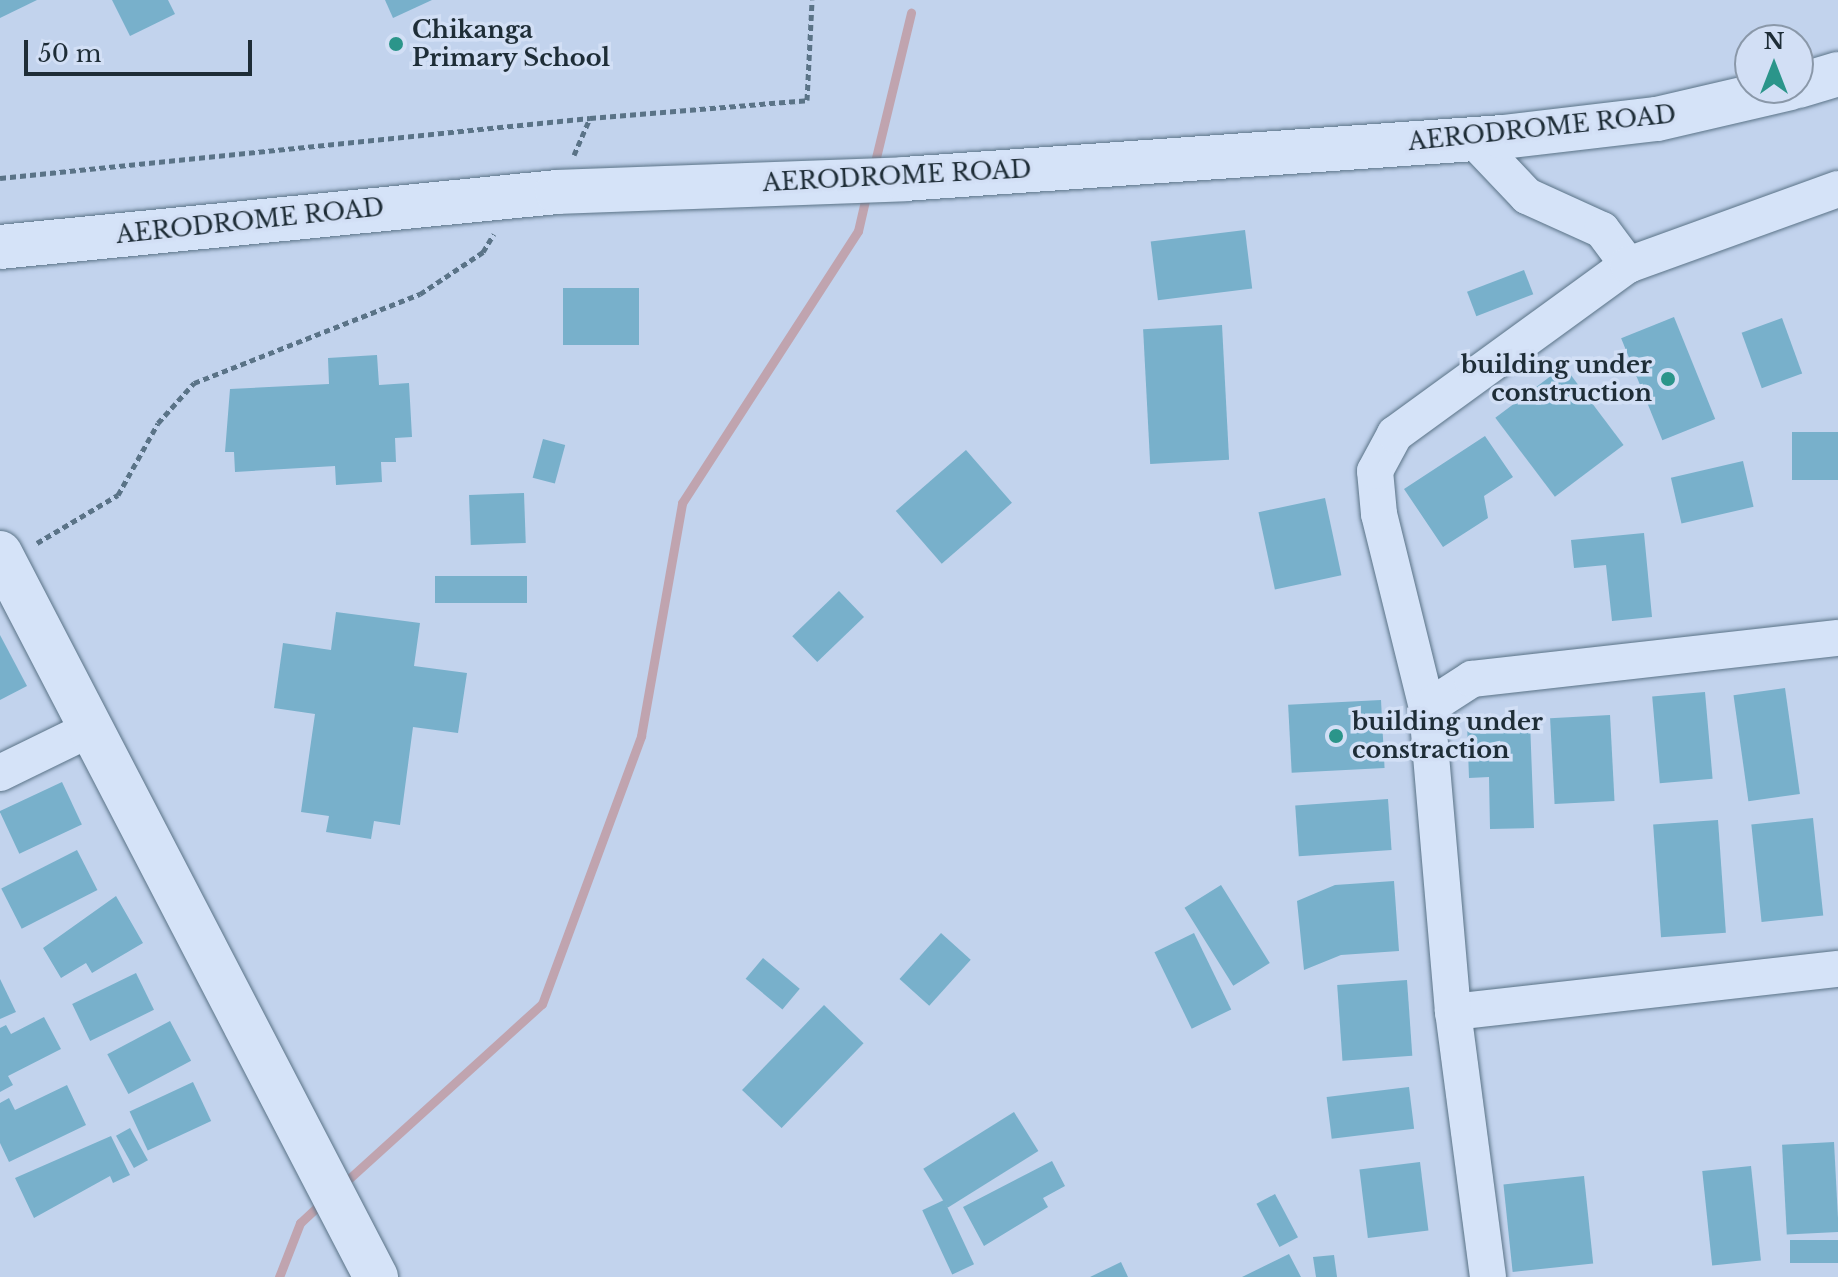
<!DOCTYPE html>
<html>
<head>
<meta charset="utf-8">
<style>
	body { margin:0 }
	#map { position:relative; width:1838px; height:1277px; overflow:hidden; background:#c2d3ed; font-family:"Libre Baskerville",serif }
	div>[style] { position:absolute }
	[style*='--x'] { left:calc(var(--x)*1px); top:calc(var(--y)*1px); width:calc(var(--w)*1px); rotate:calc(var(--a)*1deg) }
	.stream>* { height:9px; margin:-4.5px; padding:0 4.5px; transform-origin:4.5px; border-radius:4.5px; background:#c0a4af }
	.building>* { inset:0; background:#78b0cb; transform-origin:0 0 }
	.path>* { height:5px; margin-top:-2.5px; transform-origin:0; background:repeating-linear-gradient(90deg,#5a7387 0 6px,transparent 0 10px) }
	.roads { filter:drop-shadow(0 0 2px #5a7387) drop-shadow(0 0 2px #5a7387) }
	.minor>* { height:36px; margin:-18px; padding:0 18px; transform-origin:18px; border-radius:18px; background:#d5e3f8 }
	.tertiary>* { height:44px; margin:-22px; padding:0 22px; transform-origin:22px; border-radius:22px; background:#d5e3f8 }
	.dots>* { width:22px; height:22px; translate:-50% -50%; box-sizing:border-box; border:4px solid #d2dff5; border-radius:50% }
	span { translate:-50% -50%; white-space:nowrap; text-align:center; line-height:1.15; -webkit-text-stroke:7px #d2dff5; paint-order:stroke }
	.poi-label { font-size:24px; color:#1e2d37; font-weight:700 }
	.left { translate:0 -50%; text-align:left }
	.right { translate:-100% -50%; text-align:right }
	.street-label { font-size:24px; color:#1e2d37 }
	.north { position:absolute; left:1734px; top:24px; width:80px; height:80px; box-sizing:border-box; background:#d2dff5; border:2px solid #8a98a9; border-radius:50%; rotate:0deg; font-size:22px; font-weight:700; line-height:32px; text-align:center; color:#1e2d37 }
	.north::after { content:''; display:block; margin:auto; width:28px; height:36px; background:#2b958a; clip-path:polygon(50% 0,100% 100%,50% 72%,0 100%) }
	.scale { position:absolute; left:24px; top:40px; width:228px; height:36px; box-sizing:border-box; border:4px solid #1e2d37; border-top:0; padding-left:10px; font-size:24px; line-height:28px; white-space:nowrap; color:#1e2d37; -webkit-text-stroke:6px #d2dff5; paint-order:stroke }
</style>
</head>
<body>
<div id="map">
	<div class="stream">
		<i style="--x:873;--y:170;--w:162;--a:-76.4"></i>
		<i style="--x:341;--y:1186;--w:271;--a:-42.2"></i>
		<i style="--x:542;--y:1004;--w:286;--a:-69.7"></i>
		<i style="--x:641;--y:736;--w:237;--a:-80"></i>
		<i style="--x:682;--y:503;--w:324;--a:-57.1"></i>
		<i style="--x:858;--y:231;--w:40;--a:-77"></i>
		<i style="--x:279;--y:1277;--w:58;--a:-68.7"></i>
		<i style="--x:300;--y:1223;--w:33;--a:-43"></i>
	</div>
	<div class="building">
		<i style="clip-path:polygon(0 0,37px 0,0 18px)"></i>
		<i style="clip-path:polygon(112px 0,168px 0,175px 14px,130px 36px)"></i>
		<i style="clip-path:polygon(385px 0,432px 0,393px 18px)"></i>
		<i style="left:1245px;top:230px;width:59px;height:95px;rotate:83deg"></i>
		<i style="left:1524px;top:270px;width:26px;height:61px;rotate:69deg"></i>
		<i style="left:563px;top:288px;width:76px;height:57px"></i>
		<i style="left:1674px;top:317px;width:110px;height:57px;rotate:68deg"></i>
		<i style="left:1782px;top:318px;width:59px;height:43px;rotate:70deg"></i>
		<i style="left:1222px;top:325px;width:135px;height:79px;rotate:87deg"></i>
		<i style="clip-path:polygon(377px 355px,379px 385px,409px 383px,412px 437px,395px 438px,396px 462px,381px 462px,382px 482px,336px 485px,335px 466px,235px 472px,234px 452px,225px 452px,230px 389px,329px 384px,328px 358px)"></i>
		<i style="left:1564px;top:366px;width:99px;height:86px;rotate:53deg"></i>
		<i style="left:1838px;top:432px;width:48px;height:46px;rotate:90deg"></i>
		<i style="clip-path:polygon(1485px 436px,1513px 477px,1484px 496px,1488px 518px,1443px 547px,1404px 489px)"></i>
		<i style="left:543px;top:439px;width:23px;height:40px;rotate:15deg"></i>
		<i style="left:966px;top:450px;width:70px;height:93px;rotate:49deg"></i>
		<i style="left:1743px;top:461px;width:47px;height:74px;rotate:77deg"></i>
		<i style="left:524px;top:493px;width:50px;height:55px;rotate:88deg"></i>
		<i style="left:1325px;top:498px;width:79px;height:68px;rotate:78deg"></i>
		<i style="clip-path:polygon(1644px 533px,1652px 617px,1612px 621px,1606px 565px,1574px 568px,1571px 540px)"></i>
		<i style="left:527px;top:576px;width:27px;height:92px;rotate:90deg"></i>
		<i style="left:839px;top:591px;width:36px;height:65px;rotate:46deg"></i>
		<i style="clip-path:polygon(336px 612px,420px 623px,414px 666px,467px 673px,458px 733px,413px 727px,400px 825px,374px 821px,371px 839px,326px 832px,329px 816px,301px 812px,315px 714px,274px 708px,283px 643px,331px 650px)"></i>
		<i style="clip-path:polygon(0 635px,27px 686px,0 700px)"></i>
		<i style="left:1785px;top:688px;width:107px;height:52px;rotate:82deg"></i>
		<i style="left:1705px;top:692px;width:87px;height:53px;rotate:85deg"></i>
		<i style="left:1381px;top:700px;width:68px;height:93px;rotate:87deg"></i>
		<i style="left:1610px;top:715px;width:86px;height:60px;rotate:87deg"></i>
		<i style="clip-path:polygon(1530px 721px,1534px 828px,1490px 829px,1489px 777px,1469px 778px,1467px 723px)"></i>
		<i style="left:62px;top:782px;width:47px;height:69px;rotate:65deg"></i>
		<i style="left:1388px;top:799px;width:51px;height:93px;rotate:86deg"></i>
		<i style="left:1813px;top:818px;width:98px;height:62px;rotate:84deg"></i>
		<i style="left:1718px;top:820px;width:113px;height:65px;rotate:86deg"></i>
		<i style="left:77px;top:850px;width:45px;height:85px;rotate:63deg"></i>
		<i style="clip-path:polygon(1394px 881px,1399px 951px,1341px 955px,1304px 970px,1297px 901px,1335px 885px)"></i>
		<i style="left:1221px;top:885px;width:92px;height:43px;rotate:58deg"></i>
		<i style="clip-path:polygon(116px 896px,143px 943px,92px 973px,86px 963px,61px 978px,43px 948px)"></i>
		<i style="left:941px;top:933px;width:40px;height:62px;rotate:42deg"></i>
		<i style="left:1194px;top:933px;width:85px;height:44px;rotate:64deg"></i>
		<i style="left:763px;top:958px;width:48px;height:27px;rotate:40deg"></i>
		<i style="left:136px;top:973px;width:41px;height:71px;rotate:64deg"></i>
		<i style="clip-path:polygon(0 979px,16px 1012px,0 1019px)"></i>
		<i style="left:1407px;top:980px;width:76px;height:70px;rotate:86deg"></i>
		<i style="left:824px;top:1005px;width:55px;height:118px;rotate:44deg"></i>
		<i style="clip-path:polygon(44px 1017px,61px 1049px,8px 1076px,13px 1085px,0 1092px,0 1028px,6px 1025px,11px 1034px)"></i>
		<i style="left:170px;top:1021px;width:45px;height:71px;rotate:62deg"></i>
		<i style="left:193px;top:1082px;width:43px;height:70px;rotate:65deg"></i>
		<i style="clip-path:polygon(67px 1085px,86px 1125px,9px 1162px,0 1143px,0 1103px,9px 1098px,15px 1110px)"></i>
		<i style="left:1409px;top:1087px;width:42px;height:83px;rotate:83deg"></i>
		<i style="left:1014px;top:1112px;width:46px;height:107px;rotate:58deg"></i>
		<i style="left:130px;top:1128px;width:37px;height:16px;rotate:61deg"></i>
		<i style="clip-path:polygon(111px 1136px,130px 1175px,113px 1183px,110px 1176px,34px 1218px,15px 1178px)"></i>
		<i style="left:1834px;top:1142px;width:90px;height:52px;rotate:87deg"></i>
		<i style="clip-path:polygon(1052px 1161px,1065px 1186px,1043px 1198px,1048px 1207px,984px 1246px,963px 1207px)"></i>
		<i style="left:1420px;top:1162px;width:69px;height:61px;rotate:83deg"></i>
		<i style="left:1751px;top:1166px;width:95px;height:49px;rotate:84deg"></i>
		<i style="left:1584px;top:1176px;width:88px;height:81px;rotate:84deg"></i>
		<i style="left:1275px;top:1194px;width:49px;height:21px;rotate:62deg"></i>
		<i style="left:944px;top:1200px;width:71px;height:24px;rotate:65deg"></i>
		<i style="left:1838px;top:1240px;width:23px;height:48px;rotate:90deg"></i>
		<i style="clip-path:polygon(1289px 1254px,1301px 1277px,1242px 1277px)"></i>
		<i style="clip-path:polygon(1334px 1255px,1337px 1277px,1316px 1277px,1313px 1257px)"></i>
		<i style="clip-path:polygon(1121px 1262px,1128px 1277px,1090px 1277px)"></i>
	</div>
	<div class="path">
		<i style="--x:574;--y:155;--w:40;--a:-66.6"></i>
		<i style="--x:590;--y:118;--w:218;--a:-4.7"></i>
		<i style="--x:807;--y:100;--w:100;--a:-87.1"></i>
		<i style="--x:0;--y:178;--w:593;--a:-5.81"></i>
		<i style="--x:37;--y:543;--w:94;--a:-30.7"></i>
		<i style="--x:118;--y:495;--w:82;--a:-60.9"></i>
		<i style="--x:158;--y:423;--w:54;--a:-48"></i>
		<i style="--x:194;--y:383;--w:243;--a:-21.5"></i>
		<i style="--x:420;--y:294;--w:76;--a:-33.7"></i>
		<i style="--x:483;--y:252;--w:21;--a:-59"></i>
	</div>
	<div class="roads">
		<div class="minor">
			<i style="--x:1473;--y:139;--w:79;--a:46.5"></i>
			<i style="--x:1527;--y:196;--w:82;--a:24.4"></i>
			<i style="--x:1602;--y:230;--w:44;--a:53.4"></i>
			<i style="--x:1427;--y:708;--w:200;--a:-103.9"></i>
			<i style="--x:1379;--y:514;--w:43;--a:-95.3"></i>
			<i style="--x:1375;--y:471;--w:42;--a:-61.6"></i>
			<i style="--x:1395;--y:434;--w:288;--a:-36"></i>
			<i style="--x:1628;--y:265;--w:223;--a:-19.9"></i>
			<i style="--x:0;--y:773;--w:98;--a:-26"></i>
			<i style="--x:1453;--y:1012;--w:387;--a:-6.4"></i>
			<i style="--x:1488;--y:1277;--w:267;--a:-97.5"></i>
			<i style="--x:1453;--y:1012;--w:305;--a:-94.9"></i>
			<i style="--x:1427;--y:708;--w:54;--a:-32.8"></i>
			<i style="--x:1472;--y:679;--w:368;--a:-6.4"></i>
		</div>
		<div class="tertiary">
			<i style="--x:1798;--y:86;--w:42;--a:-16.7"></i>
			<i style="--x:0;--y:247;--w:560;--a:-5.64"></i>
			<i style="--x:557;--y:192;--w:347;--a:-2.1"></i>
			<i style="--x:904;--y:179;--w:600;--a:-4.01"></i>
			<i style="--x:1503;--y:137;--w:155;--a:-6.7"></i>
			<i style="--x:1657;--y:119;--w:137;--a:-13.1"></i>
			<i style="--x:0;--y:553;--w:816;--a:62.56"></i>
		</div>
	</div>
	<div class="dots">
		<i style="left:396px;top:44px;background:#2b958a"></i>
		<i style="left:1668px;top:379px;background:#2b958a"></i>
		<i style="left:1336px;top:736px;background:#2b958a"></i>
	</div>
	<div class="poi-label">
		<span class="left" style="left:412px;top:44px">Chikanga<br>Primary School</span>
		<span class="right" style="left:1652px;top:379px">building under<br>construction</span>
		<span class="left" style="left:1352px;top:736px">building under<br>constraction</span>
	</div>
	<div class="street-label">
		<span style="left:1542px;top:128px;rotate:-6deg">AERODROME ROAD</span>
		<span style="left:897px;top:176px;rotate:-3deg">AERODROME ROAD</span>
		<span style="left:250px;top:221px;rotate:-6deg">AERODROME ROAD</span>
	</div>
	<div class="north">N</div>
	<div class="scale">50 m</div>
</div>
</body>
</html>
